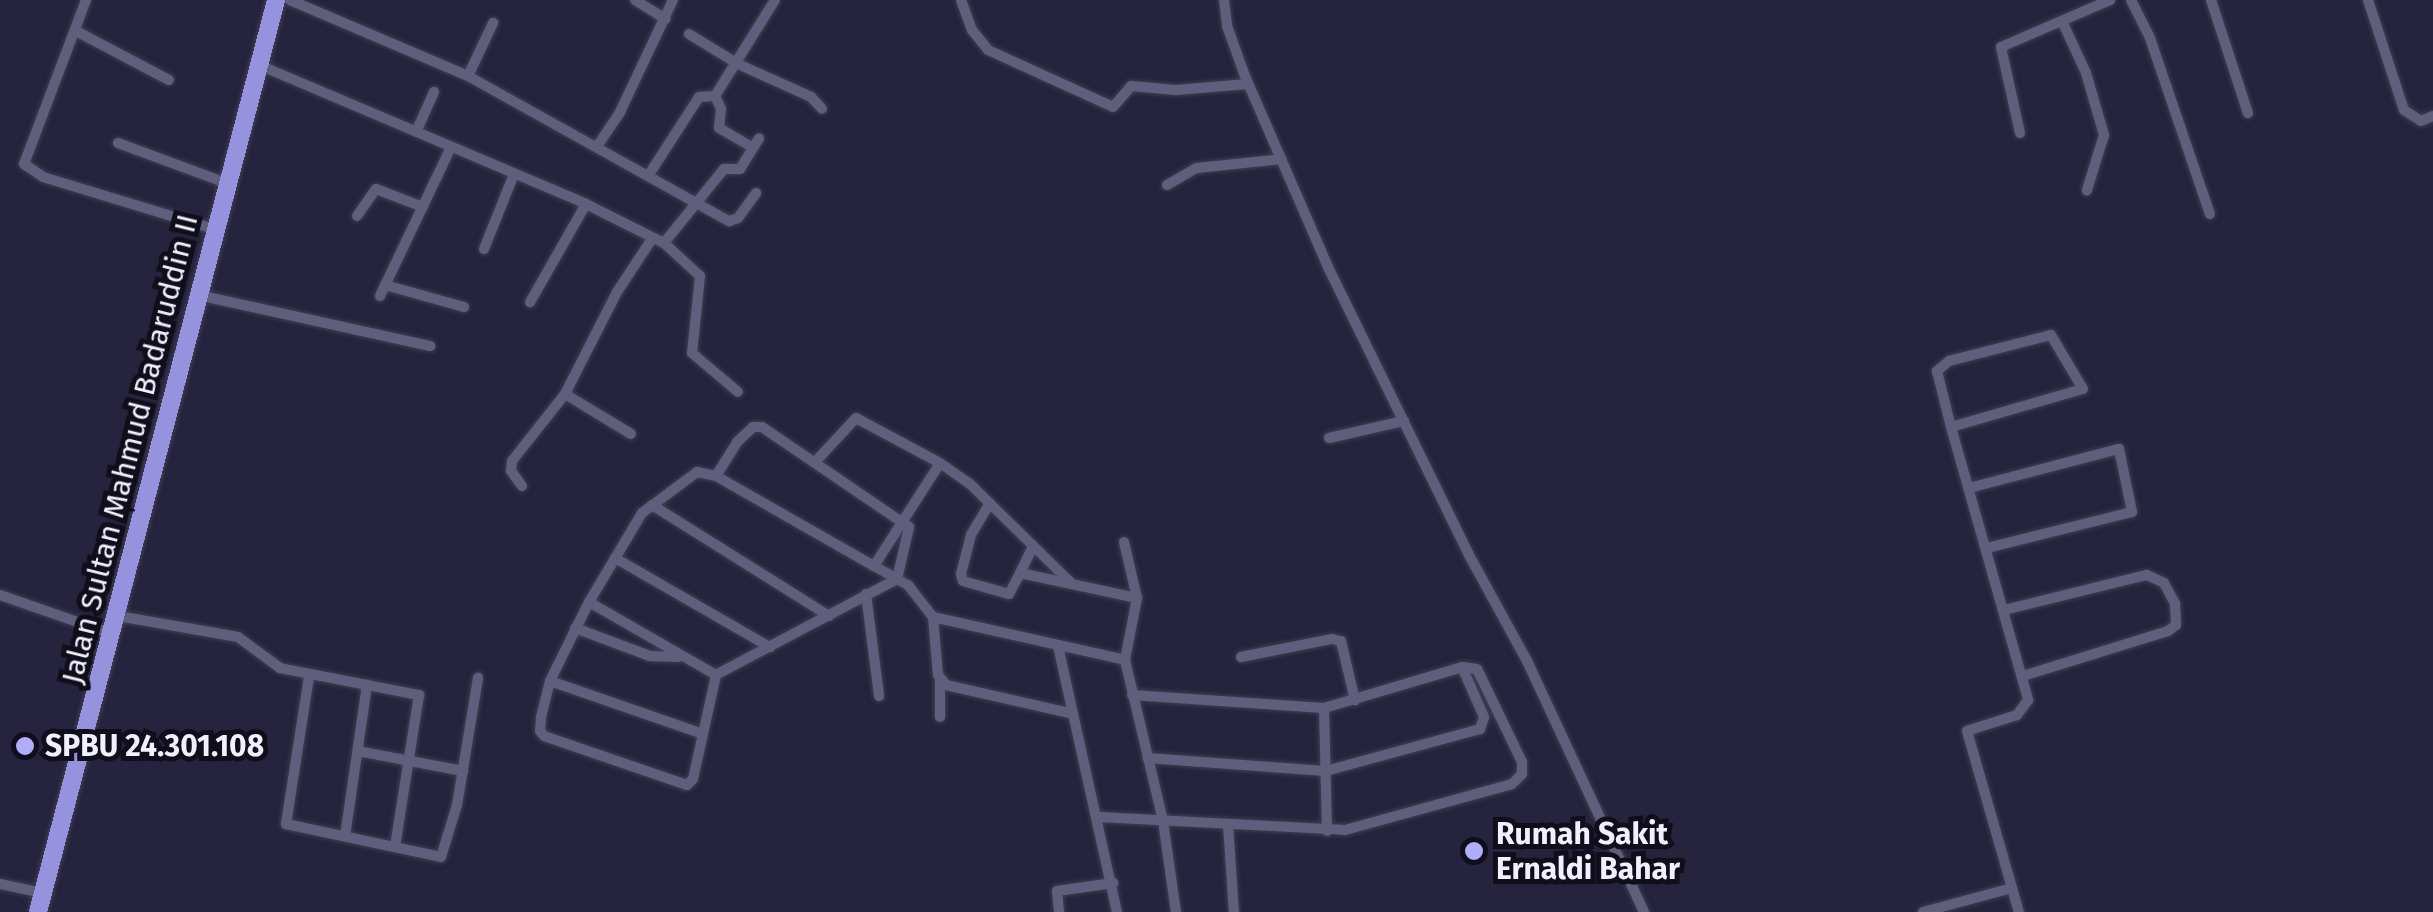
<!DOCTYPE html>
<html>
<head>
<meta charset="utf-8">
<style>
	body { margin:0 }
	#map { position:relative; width:2433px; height:912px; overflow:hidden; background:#25233d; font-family:"Fira Sans",sans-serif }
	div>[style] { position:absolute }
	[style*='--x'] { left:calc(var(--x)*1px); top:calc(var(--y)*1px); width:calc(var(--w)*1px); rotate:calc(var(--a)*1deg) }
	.roads { filter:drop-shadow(0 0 2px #403e53) drop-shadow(0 0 2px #403e53) }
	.minor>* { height:10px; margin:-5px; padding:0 5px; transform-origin:5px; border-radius:5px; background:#5f5f7d }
	.trunk>* { height:18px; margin:-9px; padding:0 9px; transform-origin:9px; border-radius:9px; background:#9692de }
	.dots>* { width:28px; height:28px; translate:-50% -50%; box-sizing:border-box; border:5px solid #0f0e1a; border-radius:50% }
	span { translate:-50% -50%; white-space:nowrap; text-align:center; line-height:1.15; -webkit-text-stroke:10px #0f0e1a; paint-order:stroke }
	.street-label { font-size:30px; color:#f0f0fe }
	.poi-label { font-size:30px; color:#f0f0fe; font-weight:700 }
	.left { translate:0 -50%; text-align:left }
</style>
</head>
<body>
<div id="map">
	<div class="roads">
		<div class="minor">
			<i style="--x:86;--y:0;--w:175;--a:110.7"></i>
			<i style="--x:24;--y:164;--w:23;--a:34"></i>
			<i style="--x:43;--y:177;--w:179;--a:16.9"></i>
			<i style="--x:290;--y:0;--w:194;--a:23.1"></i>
			<i style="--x:468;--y:76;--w:299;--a:29.1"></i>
			<i style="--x:729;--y:221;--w:9;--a:-18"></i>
			<i style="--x:738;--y:218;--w:31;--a:-54"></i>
			<i style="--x:635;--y:0;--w:36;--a:32"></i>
			<i style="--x:961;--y:0;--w:32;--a:70"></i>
			<i style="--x:972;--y:30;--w:26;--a:51"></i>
			<i style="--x:988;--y:50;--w:137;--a:24.5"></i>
			<i style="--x:1113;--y:107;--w:28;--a:-49"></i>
			<i style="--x:1131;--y:86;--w:45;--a:5.1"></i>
			<i style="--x:1176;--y:90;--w:72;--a:-4.8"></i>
			<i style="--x:1224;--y:0;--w:26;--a:83"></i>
			<i style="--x:1227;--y:26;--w:53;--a:70.2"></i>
			<i style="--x:1245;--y:76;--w:206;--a:66.5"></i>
			<i style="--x:1327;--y:265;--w:323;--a:63.9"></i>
			<i style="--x:1469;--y:555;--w:121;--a:61.3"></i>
			<i style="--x:1527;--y:661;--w:277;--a:65"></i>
			<i style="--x:2131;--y:0;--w:42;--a:63.4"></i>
			<i style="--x:2150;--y:38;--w:186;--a:71.2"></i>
			<i style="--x:2211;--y:0;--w:119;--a:71.9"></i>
			<i style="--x:2368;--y:0;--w:116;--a:71.9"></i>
			<i style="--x:2404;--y:110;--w:20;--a:33"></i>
			<i style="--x:2421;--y:121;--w:13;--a:-23"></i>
			<i style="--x:2062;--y:21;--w:57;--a:65.2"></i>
			<i style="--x:2086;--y:73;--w:65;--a:73.8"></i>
			<i style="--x:2104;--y:135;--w:58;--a:107.2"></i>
			<i style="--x:76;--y:31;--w:105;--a:27.8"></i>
			<i style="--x:689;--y:34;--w:57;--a:31.5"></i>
			<i style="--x:738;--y:64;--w:80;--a:24.3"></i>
			<i style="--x:811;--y:97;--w:16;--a:47"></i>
			<i style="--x:259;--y:65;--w:355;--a:23"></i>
			<i style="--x:586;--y:204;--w:113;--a:119.7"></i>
			<i style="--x:468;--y:76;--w:59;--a:-64.7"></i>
			<i style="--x:715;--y:96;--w:113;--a:-58"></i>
			<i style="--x:715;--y:96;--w:14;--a:65"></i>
			<i style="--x:721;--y:109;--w:19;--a:96"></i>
			<i style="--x:719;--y:128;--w:39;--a:30"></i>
			<i style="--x:416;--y:132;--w:44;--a:-65.8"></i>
			<i style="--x:2020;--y:133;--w:88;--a:-102.5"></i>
			<i style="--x:2001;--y:47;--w:119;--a:-23.3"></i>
			<i style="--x:118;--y:143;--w:115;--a:20.3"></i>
			<i style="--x:598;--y:145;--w:40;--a:-56"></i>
			<i style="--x:620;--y:112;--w:124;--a:-64.7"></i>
			<i style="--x:650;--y:173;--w:90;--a:-57.2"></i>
			<i style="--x:699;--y:97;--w:16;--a:-4"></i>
			<i style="--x:1167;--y:185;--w:34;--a:-30"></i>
			<i style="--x:1197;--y:168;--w:85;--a:-6"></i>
			<i style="--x:586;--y:204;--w:87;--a:26.6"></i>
			<i style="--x:664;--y:243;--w:95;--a:-51"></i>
			<i style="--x:724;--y:169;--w:16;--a:0"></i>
			<i style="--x:740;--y:169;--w:36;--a:-58"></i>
			<i style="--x:357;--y:216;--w:33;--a:-55"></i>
			<i style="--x:376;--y:189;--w:50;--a:21"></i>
			<i style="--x:664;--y:243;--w:49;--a:42.5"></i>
			<i style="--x:700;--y:276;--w:77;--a:95.9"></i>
			<i style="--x:692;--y:353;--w:60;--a:40.3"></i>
			<i style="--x:484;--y:249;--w:81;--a:-68.2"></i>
			<i style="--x:385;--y:285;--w:82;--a:15.6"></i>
			<i style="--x:198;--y:295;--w:238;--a:12.4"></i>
			<i style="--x:380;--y:296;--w:165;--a:-64.5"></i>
			<i style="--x:565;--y:394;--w:77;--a:31.2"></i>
			<i style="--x:1951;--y:427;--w:137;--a:-16.1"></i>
			<i style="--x:2083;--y:389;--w:63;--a:-120.7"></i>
			<i style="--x:2051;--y:335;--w:105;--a:165.7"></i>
			<i style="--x:1949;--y:361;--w:16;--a:140"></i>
			<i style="--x:1937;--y:371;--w:58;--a:76"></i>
			<i style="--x:1951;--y:427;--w:284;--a:74.2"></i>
			<i style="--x:2028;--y:700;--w:19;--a:126"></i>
			<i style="--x:2017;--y:715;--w:52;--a:162.3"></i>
			<i style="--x:1967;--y:731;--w:163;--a:74"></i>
			<i style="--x:1329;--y:438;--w:77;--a:-12.8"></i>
			<i style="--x:815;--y:462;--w:60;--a:-47"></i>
			<i style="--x:856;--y:418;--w:95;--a:28.2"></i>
			<i style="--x:716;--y:476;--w:40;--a:-58"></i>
			<i style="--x:737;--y:442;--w:22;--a:-43"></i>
			<i style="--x:753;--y:427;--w:9;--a:0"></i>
			<i style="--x:762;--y:427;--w:178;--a:34.2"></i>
			<i style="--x:909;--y:527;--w:53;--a:103"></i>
			<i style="--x:897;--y:579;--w:205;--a:152.1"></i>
			<i style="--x:716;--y:675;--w:146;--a:-150.1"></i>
			<i style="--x:589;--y:602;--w:104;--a:-59.2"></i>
			<i style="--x:642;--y:513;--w:69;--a:-36.7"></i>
			<i style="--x:697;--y:472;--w:19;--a:12"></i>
			<i style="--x:716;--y:476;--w:182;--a:29.7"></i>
			<i style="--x:874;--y:566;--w:26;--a:29"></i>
			<i style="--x:897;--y:579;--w:13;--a:29"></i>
			<i style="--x:908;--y:585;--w:41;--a:52"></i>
			<i style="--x:933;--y:617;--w:197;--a:12.6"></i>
			<i style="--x:1125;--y:660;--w:165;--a:76.7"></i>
			<i style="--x:1163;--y:821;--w:92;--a:81.9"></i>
			<i style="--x:522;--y:486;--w:19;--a:-126"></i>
			<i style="--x:511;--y:471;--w:10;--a:-84"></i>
			<i style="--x:512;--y:461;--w:85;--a:-51.7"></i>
			<i style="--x:565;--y:394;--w:114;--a:-63"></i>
			<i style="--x:617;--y:292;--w:64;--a:-56.6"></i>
			<i style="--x:1969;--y:488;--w:155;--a:-14.6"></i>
			<i style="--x:2119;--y:449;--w:64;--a:78.3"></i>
			<i style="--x:2132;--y:512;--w:150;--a:166.1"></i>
			<i style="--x:990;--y:503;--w:37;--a:121"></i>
			<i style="--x:971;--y:535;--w:40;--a:104.4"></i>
			<i style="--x:961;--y:574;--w:7;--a:74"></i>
			<i style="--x:963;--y:581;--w:48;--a:15.8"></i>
			<i style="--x:1009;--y:594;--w:24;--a:-62"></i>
			<i style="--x:1020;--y:573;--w:120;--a:12.1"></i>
			<i style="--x:1137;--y:598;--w:63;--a:101"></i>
			<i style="--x:652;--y:505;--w:209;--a:32.1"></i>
			<i style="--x:1124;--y:542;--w:57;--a:76.9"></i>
			<i style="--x:615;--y:558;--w:179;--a:29.9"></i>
			<i style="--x:874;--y:566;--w:122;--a:-57.3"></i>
			<i style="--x:940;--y:463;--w:37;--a:35"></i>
			<i style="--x:970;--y:484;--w:143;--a:44.4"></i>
			<i style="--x:1020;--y:573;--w:30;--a:-64"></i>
			<i style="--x:866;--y:594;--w:103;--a:82.7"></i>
			<i style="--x:0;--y:595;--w:119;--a:19.2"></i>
			<i style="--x:589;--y:602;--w:88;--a:116.3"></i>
			<i style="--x:550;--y:681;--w:38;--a:104"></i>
			<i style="--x:541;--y:718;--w:13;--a:94"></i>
			<i style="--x:540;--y:731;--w:6;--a:51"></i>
			<i style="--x:544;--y:736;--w:151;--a:18.9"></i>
			<i style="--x:687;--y:785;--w:8;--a:-45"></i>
			<i style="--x:693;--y:779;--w:107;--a:-77.5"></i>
			<i style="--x:2004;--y:610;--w:147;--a:-13.8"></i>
			<i style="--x:2147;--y:575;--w:19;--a:25"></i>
			<i style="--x:2164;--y:583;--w:24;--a:62"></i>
			<i style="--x:2175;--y:604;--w:21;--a:87"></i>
			<i style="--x:2176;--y:625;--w:10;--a:143"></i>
			<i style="--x:2168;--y:631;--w:152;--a:162.8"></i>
			<i style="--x:118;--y:616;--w:122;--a:9.9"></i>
			<i style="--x:238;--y:637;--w:52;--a:36.4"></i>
			<i style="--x:280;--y:668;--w:142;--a:11"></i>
			<i style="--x:419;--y:695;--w:153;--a:99"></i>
			<i style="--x:933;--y:617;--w:58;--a:85.1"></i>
			<i style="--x:938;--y:675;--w:13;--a:51"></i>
			<i style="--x:946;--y:685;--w:126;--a:12.8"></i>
			<i style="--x:575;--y:628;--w:80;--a:20.5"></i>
			<i style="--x:650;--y:656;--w:28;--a:2"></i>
			<i style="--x:1058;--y:646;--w:272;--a:77.5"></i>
			<i style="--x:1241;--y:657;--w:93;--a:-11.2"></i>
			<i style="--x:1332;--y:639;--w:9;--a:13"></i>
			<i style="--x:1341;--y:641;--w:61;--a:76.7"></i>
			<i style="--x:309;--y:677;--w:149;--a:98.9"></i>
			<i style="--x:286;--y:824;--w:158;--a:12"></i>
			<i style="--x:441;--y:857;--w:54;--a:-72.9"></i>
			<i style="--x:457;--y:805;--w:129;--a:-80.6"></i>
			<i style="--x:550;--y:681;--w:162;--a:19.1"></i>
			<i style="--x:1132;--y:695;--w:192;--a:3.9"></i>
			<i style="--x:1324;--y:708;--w:144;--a:-16.5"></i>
			<i style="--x:1462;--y:667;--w:55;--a:66.3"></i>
			<i style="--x:1484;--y:717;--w:13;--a:108"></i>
			<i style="--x:1480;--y:729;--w:161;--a:164.8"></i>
			<i style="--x:1325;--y:771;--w:178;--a:-175.8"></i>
			<i style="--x:1324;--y:708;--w:123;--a:88.6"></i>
			<i style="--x:940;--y:717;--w:37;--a:-90"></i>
			<i style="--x:358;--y:751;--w:107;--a:10.8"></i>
			<i style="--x:1099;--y:817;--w:246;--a:3"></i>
			<i style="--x:1345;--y:830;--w:173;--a:-15.4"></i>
			<i style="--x:1512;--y:784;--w:14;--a:-45"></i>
			<i style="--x:1522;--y:774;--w:12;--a:-90"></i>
			<i style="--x:1522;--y:762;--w:103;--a:-115.8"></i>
			<i style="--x:1477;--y:669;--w:15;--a:-172"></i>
			<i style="--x:1228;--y:825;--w:87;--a:86.1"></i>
			<i style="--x:345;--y:836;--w:153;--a:-81.7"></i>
			<i style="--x:0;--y:884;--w:44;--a:11.8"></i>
			<i style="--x:1059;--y:912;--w:21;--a:-95"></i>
			<i style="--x:1057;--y:891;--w:57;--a:-8.1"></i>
			<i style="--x:1923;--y:912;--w:92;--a:-15.1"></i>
			<i style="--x:2012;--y:888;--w:25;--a:74"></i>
		</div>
		<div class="trunk">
			<i style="--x:38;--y:912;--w:943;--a:-75.37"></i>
		</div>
	</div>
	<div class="dots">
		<i style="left:25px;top:746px;background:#b0adfa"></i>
		<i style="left:1474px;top:851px;background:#b0adfa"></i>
	</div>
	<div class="street-label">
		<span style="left:130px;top:449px;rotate:-76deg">Jalan Sultan Mahmud Badaruddin II</span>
	</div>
	<div class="poi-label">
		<span class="left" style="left:45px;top:746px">SPBU 24.301.108</span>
		<span class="left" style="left:1496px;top:851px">Rumah Sakit<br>Ernaldi Bahar</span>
	</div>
</div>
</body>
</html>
